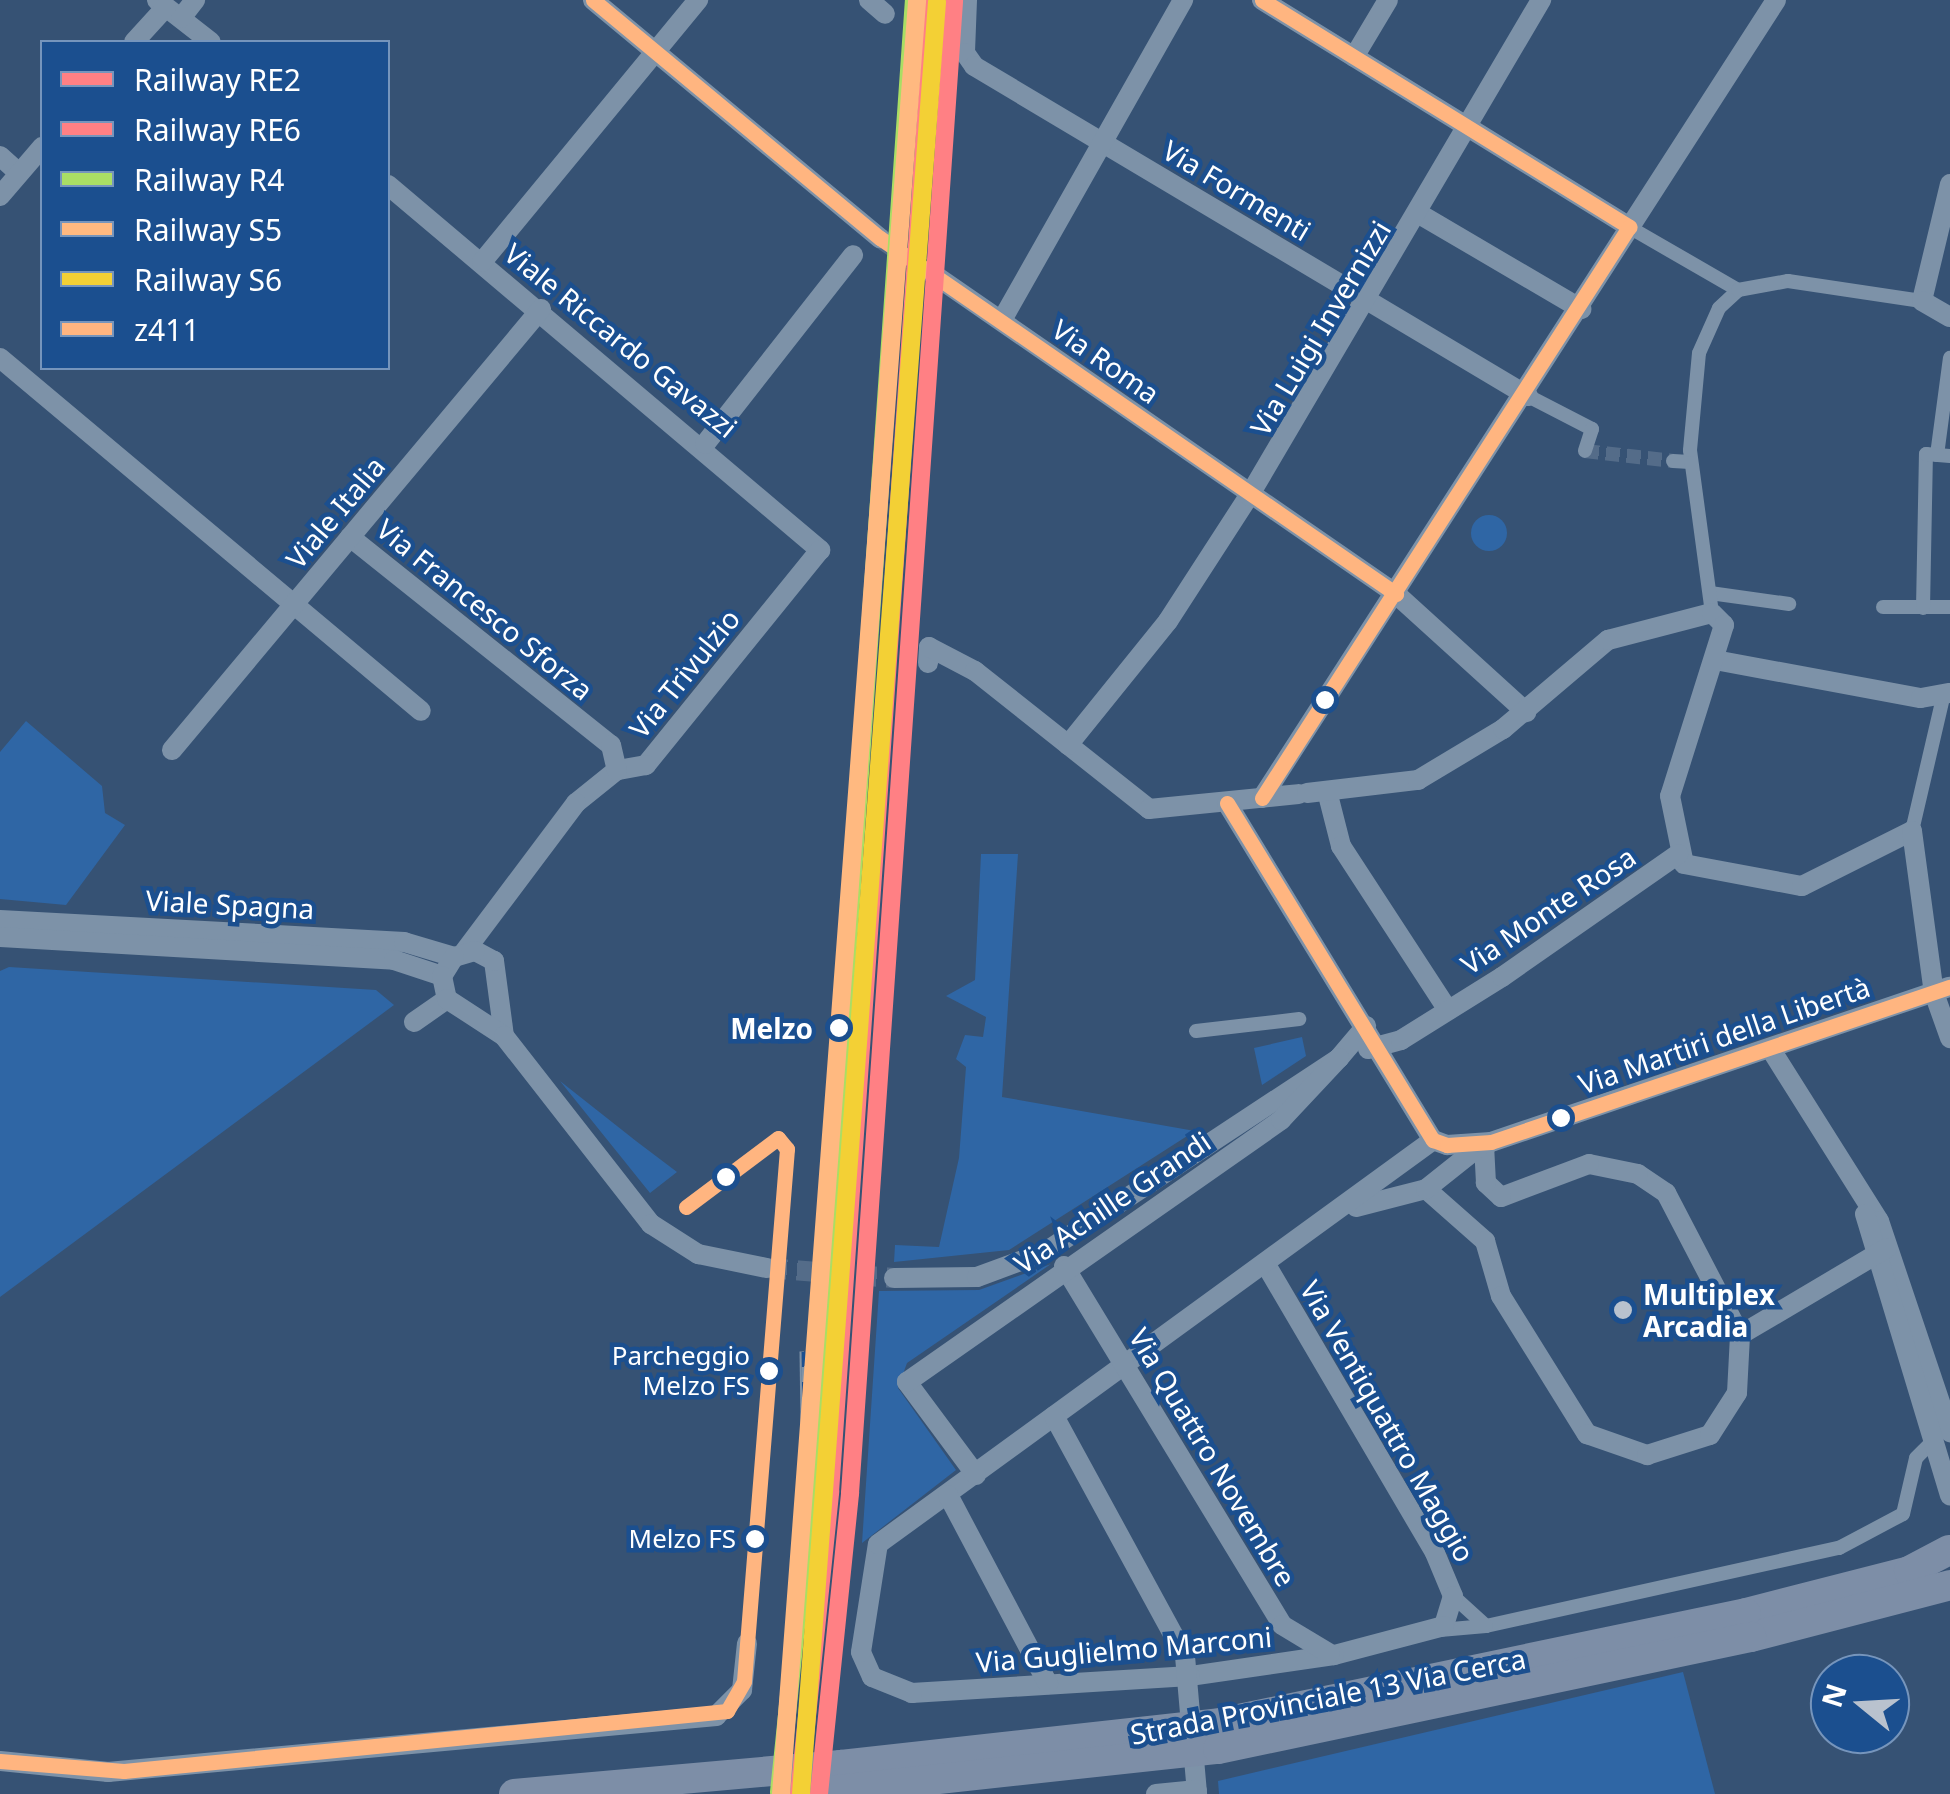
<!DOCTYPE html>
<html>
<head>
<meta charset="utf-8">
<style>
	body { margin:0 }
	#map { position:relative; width:1950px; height:1794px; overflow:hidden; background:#365274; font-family:"Noto Sans",sans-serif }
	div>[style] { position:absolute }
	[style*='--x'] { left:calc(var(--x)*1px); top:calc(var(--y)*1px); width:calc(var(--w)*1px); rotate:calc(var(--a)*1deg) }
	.green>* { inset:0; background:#2f66a5 }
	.round { border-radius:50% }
	.pedestrian-tunnel>* { height:14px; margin-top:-7px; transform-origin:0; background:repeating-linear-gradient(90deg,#546c89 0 14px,transparent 0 21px) }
	.minor-tunnel>* { height:20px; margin-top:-10px; transform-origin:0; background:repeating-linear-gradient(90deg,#546c89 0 20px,transparent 0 30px) }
	.pedestrian>* { height:14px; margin:-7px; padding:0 7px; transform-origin:7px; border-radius:7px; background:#7d92a8 }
	.minor>* { height:20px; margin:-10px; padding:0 10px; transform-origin:10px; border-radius:10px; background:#7d92a8 }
	.primary>* { height:30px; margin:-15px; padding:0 15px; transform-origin:15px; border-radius:15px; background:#7d8ea7 }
	.rail>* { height:9px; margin-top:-4.5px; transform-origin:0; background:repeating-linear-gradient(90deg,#1b4f8f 0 15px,#7e92a7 0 30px); box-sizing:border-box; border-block:2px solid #7e92a7 }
	.primary-bridge>* { height:30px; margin:-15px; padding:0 15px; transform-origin:15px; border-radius:15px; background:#7d8ea7 }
	.bus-1>* { height:15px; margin:-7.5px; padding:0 7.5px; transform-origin:7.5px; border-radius:7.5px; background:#ffb580 }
	.rail-1>* { height:18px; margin:-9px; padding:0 9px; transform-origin:9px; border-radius:9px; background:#ff8084 }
	.rail-2>* { height:18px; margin:-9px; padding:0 9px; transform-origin:9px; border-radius:9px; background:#ff8084 }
	.rail-3>* { height:18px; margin:-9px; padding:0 9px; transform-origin:9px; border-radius:9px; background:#aade64 }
	.rail-4>* { height:18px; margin:-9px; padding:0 9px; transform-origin:9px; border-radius:9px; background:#ffb980 }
	.rail-5>* { height:18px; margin:-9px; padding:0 9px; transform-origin:9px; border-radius:9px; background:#f3d035 }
	.dots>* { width:28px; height:28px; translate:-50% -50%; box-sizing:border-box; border:5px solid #1b4f8f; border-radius:50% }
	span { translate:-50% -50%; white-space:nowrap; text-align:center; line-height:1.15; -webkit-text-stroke:9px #1b4f8f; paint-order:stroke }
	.bus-label { font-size:26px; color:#fff }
	.right { translate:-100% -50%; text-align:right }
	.street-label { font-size:28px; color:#fff }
	.stop-label { font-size:28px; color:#fff; font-weight:700 }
	.poi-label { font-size:28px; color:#fff; font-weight:700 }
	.left { translate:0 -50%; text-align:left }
	.legend { position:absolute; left:40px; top:40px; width:350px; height:330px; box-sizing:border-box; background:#1b4f8f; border:2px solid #7695bc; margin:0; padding:12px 18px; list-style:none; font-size:30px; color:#fff }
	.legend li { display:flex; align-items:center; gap:20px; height:50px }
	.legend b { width:50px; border:2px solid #7695bc }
	.north { position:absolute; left:1810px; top:1654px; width:100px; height:100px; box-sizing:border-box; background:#1b4f8f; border:2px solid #7695bc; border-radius:50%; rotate:288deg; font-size:28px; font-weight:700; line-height:40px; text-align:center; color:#fff }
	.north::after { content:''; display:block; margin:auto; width:35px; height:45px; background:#b9c2ce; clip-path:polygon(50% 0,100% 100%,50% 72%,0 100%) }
</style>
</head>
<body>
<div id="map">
	<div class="green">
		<i class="round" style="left:1471px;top:515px;width:36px;height:36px"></i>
		<i style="clip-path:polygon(26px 721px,102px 786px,105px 813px,125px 825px,66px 905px,0 899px,0 752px)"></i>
		<i style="clip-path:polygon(981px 854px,1018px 854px,1002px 1097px,1195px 1131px,1009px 1250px,894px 1262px,895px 1245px,939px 1247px,959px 1158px,966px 1067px,956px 1059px,965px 1035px,983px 1037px,986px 1017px,946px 996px,975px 980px)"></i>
		<i style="clip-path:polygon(9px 967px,376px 990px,394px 1005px,0 1297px,0 971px)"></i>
		<i style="clip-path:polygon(1302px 1037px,1306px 1056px,1262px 1085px,1254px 1048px)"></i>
		<i style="clip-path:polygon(560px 1081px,636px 1141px,677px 1172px,650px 1193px)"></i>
		<i style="clip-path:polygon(1051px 1264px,907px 1363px,898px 1388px,956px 1470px,862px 1543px,879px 1291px,979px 1290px)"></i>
		<i style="clip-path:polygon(1683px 1672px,1715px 1794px,1219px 1794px,1218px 1781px)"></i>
	</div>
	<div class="pedestrian-tunnel">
		<i style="--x:1585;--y:451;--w:89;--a:6.5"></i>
	</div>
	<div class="minor-tunnel">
		<i style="--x:880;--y:238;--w:64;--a:34.2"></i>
		<i style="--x:767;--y:1268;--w:127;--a:4.5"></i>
	</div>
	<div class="pedestrian">
		<i style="--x:1629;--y:227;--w:126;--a:30"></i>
		<i style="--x:1528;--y:396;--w:72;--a:27.3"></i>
		<i style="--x:1592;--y:429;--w:23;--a:108"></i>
		<i style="--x:1937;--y:455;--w:98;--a:-82.4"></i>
		<i style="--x:1673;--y:461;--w:17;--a:3"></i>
		<i style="--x:1710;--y:593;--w:80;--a:7.9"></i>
		<i style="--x:1883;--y:607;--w:67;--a:0"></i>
		<i style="--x:1923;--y:608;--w:154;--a:-88.9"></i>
		<i style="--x:1926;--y:454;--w:24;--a:5"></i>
		<i style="--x:1712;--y:613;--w:164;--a:-97.7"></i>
		<i style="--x:1690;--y:450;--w:97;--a:-84.7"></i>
		<i style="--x:1699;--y:353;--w:49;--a:-66"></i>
		<i style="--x:1719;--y:308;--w:26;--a:-43"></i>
		<i style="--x:1738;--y:290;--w:51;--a:-10.2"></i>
		<i style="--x:1788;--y:281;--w:135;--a:8.5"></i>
		<i style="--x:1912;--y:831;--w:141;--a:-76.9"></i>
		<i style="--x:1196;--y:1031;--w:104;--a:-6.6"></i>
		<i style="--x:1486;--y:1626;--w:362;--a:-12.5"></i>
		<i style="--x:1839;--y:1548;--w:72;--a:-28"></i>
		<i style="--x:1903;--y:1514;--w:57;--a:-76.9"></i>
		<i style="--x:1916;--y:1458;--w:21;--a:-45"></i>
		<i style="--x:1440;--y:1630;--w:46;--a:-5"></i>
		<i style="--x:1486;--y:1626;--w:45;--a:-137.7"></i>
	</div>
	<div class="minor">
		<i style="--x:157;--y:0;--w:68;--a:37.9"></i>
		<i style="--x:593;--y:0;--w:373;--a:39.7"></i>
		<i style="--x:869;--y:0;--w:21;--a:41"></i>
		<i style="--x:967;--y:0;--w:53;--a:92.2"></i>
		<i style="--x:965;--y:53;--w:16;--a:55"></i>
		<i style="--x:974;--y:66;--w:645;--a:30.78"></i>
		<i style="--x:1262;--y:0;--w:432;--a:31.7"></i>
		<i style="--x:181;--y:18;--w:23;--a:-52"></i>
		<i style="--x:134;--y:42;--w:47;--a:-47.6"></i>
		<i style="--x:1354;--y:57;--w:66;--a:-59.2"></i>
		<i style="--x:0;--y:156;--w:25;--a:42"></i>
		<i style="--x:1950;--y:184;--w:120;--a:103.5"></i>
		<i style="--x:1922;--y:301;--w:32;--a:30"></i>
		<i style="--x:388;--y:185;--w:566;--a:40.19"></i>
		<i style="--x:820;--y:550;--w:277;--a:129"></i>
		<i style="--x:646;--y:765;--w:29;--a:170"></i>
		<i style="--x:617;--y:770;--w:53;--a:141.2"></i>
		<i style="--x:576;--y:803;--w:186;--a:126.9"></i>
		<i style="--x:0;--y:196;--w:65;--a:-49.4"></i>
		<i style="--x:1421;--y:215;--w:186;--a:30.4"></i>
		<i style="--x:482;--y:262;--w:340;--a:-50.5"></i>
		<i style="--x:933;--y:274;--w:563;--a:34.65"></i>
		<i style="--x:1396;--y:594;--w:176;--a:42.2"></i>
		<i style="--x:1002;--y:320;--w:368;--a:-60.5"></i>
		<i style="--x:0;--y:358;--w:549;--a:39.98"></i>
		<i style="--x:705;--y:444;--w:240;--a:-51.9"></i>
		<i style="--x:350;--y:537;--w:334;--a:38.6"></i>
		<i style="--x:611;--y:745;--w:26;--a:77"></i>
		<i style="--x:1715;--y:660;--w:209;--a:10.5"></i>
		<i style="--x:1921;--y:698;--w:29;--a:-10"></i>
		<i style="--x:928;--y:663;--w:16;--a:-86"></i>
		<i style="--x:929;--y:647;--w:52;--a:27.6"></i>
		<i style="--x:975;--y:671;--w:222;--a:38.4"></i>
		<i style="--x:1149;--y:809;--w:150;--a:-5.7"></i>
		<i style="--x:1068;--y:745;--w:159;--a:-51.1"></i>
		<i style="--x:1168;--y:621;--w:149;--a:-57.1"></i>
		<i style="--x:1249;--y:496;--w:576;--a:-59.51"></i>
		<i style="--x:172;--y:750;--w:575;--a:-50.08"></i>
		<i style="--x:1327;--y:791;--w:57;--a:75.7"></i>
		<i style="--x:1341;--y:846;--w:196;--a:56.9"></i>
		<i style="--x:1307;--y:793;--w:112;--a:-6.7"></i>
		<i style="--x:1418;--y:780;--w:99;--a:-31"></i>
		<i style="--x:1503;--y:729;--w:138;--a:-40.3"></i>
		<i style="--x:1608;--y:640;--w:107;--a:-14.6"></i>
		<i style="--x:1712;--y:613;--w:17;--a:45"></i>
		<i style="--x:1724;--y:625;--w:179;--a:107.5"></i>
		<i style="--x:1670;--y:796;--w:69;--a:78.4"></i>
		<i style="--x:1684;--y:864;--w:120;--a:10.6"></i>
		<i style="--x:1802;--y:886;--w:123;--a:-26.6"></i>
		<i style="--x:1262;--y:798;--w:949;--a:-57.21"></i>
		<i style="--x:1227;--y:803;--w:395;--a:58.6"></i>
		<i style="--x:1433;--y:1140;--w:15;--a:20"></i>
		<i style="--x:1447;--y:1145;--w:44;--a:-3.9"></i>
		<i style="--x:1491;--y:1142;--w:484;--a:-18.7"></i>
		<i style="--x:1912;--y:831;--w:163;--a:82.3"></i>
		<i style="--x:1934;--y:993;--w:48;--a:70.4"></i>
		<i style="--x:0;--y:920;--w:405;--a:3.1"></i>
		<i style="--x:404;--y:942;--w:52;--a:16.7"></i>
		<i style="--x:0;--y:937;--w:395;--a:3.3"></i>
		<i style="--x:394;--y:960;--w:51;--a:18.4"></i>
		<i style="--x:414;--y:1022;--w:40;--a:-34.9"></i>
		<i style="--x:504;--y:1036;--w:76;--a:-97.6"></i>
		<i style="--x:494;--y:961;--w:21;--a:-152"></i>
		<i style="--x:475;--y:951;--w:22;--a:164"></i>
		<i style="--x:454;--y:957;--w:22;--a:122"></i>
		<i style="--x:442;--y:976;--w:24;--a:78"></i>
		<i style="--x:447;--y:999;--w:68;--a:33"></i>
		<i style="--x:504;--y:1036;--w:239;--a:52"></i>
		<i style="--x:651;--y:1224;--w:56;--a:32.6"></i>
		<i style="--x:698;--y:1254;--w:70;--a:11.5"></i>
		<i style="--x:1770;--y:1048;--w:204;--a:57.8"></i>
		<i style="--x:1879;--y:1221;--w:223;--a:71.4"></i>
		<i style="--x:1368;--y:1049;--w:34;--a:-15"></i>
		<i style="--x:1401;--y:1040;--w:119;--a:-32"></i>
		<i style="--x:1502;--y:977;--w:215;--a:-34.9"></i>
		<i style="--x:1426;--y:1189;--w:79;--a:41.4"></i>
		<i style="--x:1485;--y:1241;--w:57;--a:73.8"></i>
		<i style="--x:1501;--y:1296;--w:163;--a:58.1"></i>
		<i style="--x:1587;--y:1434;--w:64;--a:19.3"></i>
		<i style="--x:1647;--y:1455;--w:66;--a:-17.6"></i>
		<i style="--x:1710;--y:1435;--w:50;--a:-57.3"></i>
		<i style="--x:1737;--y:1393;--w:58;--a:-87"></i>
		<i style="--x:1740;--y:1335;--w:160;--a:-117.5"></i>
		<i style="--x:1666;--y:1193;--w:34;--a:-146"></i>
		<i style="--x:1638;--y:1174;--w:50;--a:-168.5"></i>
		<i style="--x:1589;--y:1164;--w:94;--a:159.4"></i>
		<i style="--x:1501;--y:1197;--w:21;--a:-137"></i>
		<i style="--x:1486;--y:1183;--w:39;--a:-93"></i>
		<i style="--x:1356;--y:1207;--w:72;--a:-14.4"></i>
		<i style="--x:1426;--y:1189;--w:69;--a:-38.5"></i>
		<i style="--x:1865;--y:1214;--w:294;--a:73.2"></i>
		<i style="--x:1265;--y:1263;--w:336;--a:59.6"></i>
		<i style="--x:1435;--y:1553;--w:47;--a:67.3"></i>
		<i style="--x:1453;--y:1596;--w:31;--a:107"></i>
		<i style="--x:1444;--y:1626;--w:114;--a:165.2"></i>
		<i style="--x:1334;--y:1655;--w:146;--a:171.7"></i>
		<i style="--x:1190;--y:1676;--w:279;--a:176.5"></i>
		<i style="--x:912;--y:1693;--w:43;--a:-158.2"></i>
		<i style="--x:872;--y:1677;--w:27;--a:-114"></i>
		<i style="--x:861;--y:1652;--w:109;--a:-81.1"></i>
		<i style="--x:878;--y:1544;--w:686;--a:-36.05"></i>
		<i style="--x:1064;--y:1266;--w:420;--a:58.7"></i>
		<i style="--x:1282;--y:1625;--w:56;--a:31.1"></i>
		<i style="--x:894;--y:1278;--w:83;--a:-0.7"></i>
		<i style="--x:977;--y:1277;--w:72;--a:-20.2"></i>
		<i style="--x:1045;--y:1252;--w:352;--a:-33.4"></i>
		<i style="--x:1339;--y:1058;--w:42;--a:-49.8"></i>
		<i style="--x:1740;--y:1335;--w:171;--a:-30.6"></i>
		<i style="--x:1054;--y:1416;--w:273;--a:61.4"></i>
		<i style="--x:1185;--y:1656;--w:139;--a:85"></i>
		<i style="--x:976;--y:1475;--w:116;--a:-126.6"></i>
		<i style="--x:907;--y:1382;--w:457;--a:-35"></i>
		<i style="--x:1281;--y:1120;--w:85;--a:-46.9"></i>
		<i style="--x:948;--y:1495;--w:214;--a:62.1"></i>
		<i style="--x:0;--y:1761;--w:109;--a:5.8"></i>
		<i style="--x:108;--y:1772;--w:611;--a:-5.26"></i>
		<i style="--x:716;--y:1716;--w:37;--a:-45"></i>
		<i style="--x:742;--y:1690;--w:47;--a:-83.9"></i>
		<i style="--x:1156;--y:1794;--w:41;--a:-5.6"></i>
	</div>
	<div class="primary">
		<i style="--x:1746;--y:1613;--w:168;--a:-14.4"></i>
		<i style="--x:1909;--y:1571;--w:45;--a:-27.7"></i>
		<i style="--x:1751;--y:1637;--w:206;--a:-14.6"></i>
		<i style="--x:514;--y:1794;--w:328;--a:-5.1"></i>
		<i style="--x:793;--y:1794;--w:45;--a:-5.1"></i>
	</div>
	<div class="rail">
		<i style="--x:804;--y:1351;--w:150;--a:89.2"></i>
	</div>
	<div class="primary-bridge">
		<i style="--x:841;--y:1765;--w:376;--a:-6.3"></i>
		<i style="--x:1215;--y:1724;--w:542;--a:-11.81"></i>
		<i style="--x:838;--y:1790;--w:382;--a:-6.2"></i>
		<i style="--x:1218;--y:1749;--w:545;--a:-11.87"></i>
	</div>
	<div class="bus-1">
		<i style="--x:593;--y:0;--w:373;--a:39.7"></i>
		<i style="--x:880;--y:238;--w:627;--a:34.6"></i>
		<i style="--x:1262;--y:0;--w:432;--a:31.7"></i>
		<i style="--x:1262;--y:798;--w:679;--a:-57.27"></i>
		<i style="--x:1227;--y:803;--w:395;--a:58.6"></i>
		<i style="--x:1433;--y:1140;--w:15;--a:20"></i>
		<i style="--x:1447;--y:1145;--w:44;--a:-3.9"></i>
		<i style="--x:1491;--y:1142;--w:484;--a:-18.7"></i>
		<i style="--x:686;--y:1207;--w:115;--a:-36.9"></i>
		<i style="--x:0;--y:1761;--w:124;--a:4.6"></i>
		<i style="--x:124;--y:1771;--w:606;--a:-5.68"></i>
		<i style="--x:727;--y:1711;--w:34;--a:-60"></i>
		<i style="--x:744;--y:1681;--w:534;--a:-85.38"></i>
		<i style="--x:787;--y:1149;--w:14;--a:-129"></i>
	</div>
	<div class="rail-1">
		<i style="--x:799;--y:1794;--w:304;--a:-84.1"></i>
		<i style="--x:830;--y:1492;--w:1496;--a:-86.01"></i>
	</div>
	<div class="rail-2">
		<i style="--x:819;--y:1794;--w:303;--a:-84.1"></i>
		<i style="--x:850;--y:1493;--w:1496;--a:-86.01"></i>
	</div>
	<div class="rail-3">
		<i style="--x:779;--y:1792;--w:304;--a:-84.1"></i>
		<i style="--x:810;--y:1490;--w:1494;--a:-86.01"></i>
	</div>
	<div class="rail-4">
		<i style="--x:781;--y:1794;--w:1799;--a:-85.66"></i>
	</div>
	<div class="rail-5">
		<i style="--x:801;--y:1794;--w:1797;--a:-85.66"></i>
	</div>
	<div class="dots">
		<i style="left:1325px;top:700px;background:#fff"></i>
		<i style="left:839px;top:1028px;background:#fff"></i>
		<i style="left:1561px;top:1118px;background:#fff"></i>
		<i style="left:726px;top:1177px;background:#fff"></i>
		<i style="left:1623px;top:1310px;background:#b9c2ce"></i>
		<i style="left:769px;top:1371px;background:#fff"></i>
		<i style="left:755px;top:1539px;background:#fff"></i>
	</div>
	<div class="bus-label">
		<span class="right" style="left:750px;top:1371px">Parcheggio<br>Melzo FS</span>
		<span class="right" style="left:736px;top:1539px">Melzo FS</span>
	</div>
	<div class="street-label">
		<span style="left:1237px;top:190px;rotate:31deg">Via Formenti</span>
		<span style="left:1320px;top:328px;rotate:-59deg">Via Luigi Invernizzi</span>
		<span style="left:621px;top:340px;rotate:39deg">Viale Riccardo Gavazzi</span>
		<span style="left:1106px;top:361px;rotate:35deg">Via Roma</span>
		<span style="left:335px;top:512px;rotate:-50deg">Viale Italia</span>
		<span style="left:485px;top:609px;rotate:39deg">Via Francesco Sforza</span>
		<span style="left:684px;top:673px;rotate:-51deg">Via Trivulzio</span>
		<span style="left:230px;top:904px;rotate:3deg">Viale Spagna</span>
		<span style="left:1548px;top:910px;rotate:-34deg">Via Monte Rosa</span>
		<span style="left:1724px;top:1035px;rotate:-19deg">Via Martiri della Libertà</span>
		<span style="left:1112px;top:1202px;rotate:-34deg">Via Achille Grandi</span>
		<span style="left:1388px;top:1421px;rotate:60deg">Via Ventiquattro Maggio</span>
		<span style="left:1213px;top:1457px;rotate:59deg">Via Quattro Novembre</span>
		<span style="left:1124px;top:1649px;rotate:-5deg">Via Guglielmo Marconi</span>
		<span style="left:1328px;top:1696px;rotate:-11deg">Strada Provinciale 13 Via Cerca</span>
	</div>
	<div class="stop-label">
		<span class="right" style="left:813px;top:1028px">Melzo</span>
	</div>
	<div class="poi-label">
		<span class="left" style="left:1643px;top:1310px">Multiplex<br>Arcadia</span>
	</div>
	<ul class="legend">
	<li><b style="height:12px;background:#ff8084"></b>Railway RE2</li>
	<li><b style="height:12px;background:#ff8084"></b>Railway RE6</li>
	<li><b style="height:12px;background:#aade64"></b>Railway R4</li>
	<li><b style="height:12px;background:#ffb980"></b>Railway S5</li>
	<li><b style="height:12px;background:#f3d035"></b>Railway S6</li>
	<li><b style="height:12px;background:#ffb580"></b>z411</li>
	</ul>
	<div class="north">N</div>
</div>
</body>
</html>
